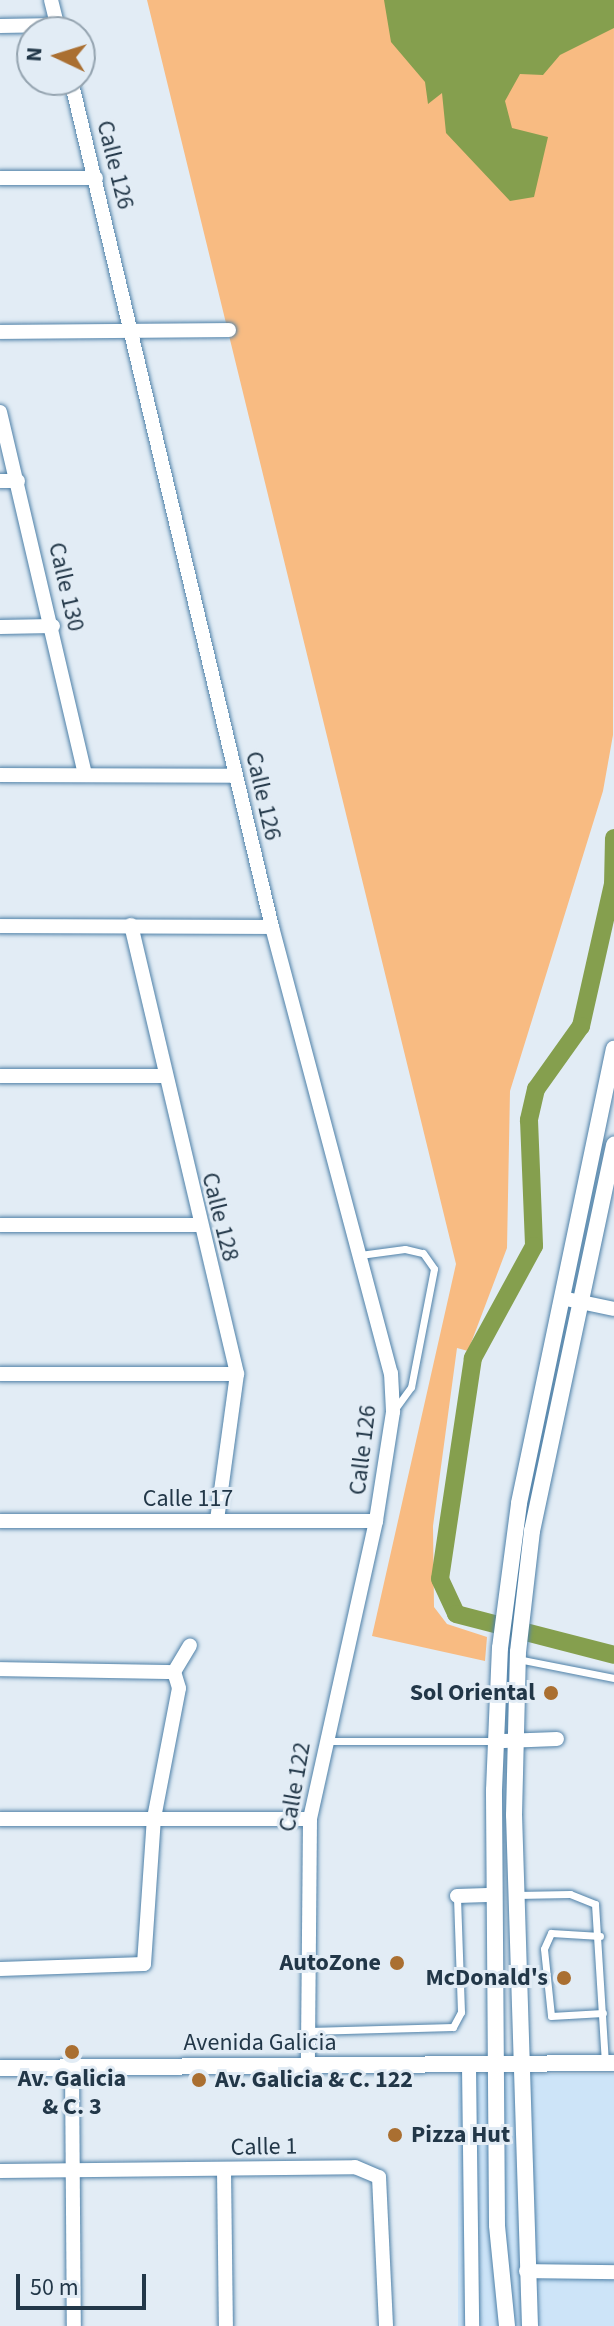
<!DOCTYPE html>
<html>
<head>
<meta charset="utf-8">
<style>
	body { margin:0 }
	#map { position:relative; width:614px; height:2326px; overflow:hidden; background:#e2ecf5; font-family:"Source Sans 3",sans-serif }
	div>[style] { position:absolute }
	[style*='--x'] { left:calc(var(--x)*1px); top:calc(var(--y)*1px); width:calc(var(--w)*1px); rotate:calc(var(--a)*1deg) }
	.built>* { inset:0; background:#cde4f8; transform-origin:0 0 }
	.green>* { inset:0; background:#f8bb82 }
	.water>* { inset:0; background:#859f4e }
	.canal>* { height:18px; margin:-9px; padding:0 9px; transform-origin:9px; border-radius:9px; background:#859f4e }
	.roads { filter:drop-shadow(0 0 2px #4f81a8) drop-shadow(0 0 2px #4f81a8) }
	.service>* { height:7px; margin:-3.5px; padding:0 3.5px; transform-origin:3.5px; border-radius:3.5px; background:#fff }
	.minor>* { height:14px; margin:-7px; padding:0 7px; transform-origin:7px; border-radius:7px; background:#fff }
	.tertiary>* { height:16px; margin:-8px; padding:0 8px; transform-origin:8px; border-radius:8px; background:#fff }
	.dots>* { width:22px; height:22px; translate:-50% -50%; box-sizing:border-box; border:4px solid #e2ecf5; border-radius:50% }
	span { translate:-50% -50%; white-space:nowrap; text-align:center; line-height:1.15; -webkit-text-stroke:6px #e2ecf5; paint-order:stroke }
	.street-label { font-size:24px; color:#223748 }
	.poi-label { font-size:24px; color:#223748; font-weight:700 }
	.right { translate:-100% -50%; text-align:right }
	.left { translate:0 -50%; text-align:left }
	.north { position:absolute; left:16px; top:16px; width:80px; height:80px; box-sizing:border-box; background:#e2ecf5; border:2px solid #95a4b0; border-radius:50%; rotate:274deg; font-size:22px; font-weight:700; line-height:32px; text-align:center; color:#223748 }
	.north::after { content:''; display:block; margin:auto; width:28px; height:36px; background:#aa6f31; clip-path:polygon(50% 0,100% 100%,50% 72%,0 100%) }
	.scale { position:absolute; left:16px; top:2274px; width:130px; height:36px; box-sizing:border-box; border:4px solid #223748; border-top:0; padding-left:10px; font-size:24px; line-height:28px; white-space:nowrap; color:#223748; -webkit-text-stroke:6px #e2ecf5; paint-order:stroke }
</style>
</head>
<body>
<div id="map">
	<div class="built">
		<i style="left:614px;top:2074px;width:252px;height:156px;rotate:90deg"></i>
	</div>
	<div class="green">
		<i style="clip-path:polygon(147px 0,614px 0,613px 735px,603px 791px,510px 1091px,507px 1248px,468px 1351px,457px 1348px,433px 1526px,434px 1607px,447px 1624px,487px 1637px,485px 1661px,372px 1636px,456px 1264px)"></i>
	</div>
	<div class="water">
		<i style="clip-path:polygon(384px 0,614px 0,614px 28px,560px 55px,543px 75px,520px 74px,505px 101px,512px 128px,548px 137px,534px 197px,510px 201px,446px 133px,442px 93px,428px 104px,425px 82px,391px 42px)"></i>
	</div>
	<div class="canal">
		<i style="--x:614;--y:838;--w:46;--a:91.2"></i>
		<i style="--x:613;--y:884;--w:146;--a:102.7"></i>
		<i style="--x:581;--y:1026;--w:77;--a:125.5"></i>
		<i style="--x:536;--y:1089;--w:32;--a:103"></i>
		<i style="--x:529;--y:1120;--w:126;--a:87.7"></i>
		<i style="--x:534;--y:1246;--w:128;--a:118.6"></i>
		<i style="--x:473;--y:1358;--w:223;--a:98.5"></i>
		<i style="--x:440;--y:1579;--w:38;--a:65"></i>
		<i style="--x:456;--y:1614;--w:163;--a:14.5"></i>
	</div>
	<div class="roads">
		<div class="service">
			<i style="--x:360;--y:1255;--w:45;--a:-7.6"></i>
			<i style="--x:405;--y:1249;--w:18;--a:13"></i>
			<i style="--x:423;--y:1253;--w:19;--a:55"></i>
			<i style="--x:434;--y:1269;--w:120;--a:101"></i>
			<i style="--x:411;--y:1387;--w:26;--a:126"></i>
			<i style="--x:518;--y:1659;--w:98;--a:11.2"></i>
			<i style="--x:328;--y:1741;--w:167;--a:0"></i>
			<i style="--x:516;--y:1895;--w:54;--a:-1.1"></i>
			<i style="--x:570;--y:1894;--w:27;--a:22"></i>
			<i style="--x:595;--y:1904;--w:157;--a:86.4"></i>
			<i style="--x:600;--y:1936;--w:49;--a:-176.5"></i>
			<i style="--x:551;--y:1933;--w:17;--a:114"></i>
			<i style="--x:544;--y:1949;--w:67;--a:84"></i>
			<i style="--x:551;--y:2016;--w:52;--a:-3.3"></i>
			<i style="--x:309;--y:2031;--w:144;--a:-1.6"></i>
			<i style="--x:453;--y:2027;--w:17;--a:-62"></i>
			<i style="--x:461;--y:2012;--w:116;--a:-92"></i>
		</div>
		<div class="minor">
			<i style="--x:51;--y:0;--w:33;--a:76"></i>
			<i style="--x:0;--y:26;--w:57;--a:-1"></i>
			<i style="--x:71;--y:80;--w:871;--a:76.65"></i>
			<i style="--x:272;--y:927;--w:462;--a:75.1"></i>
			<i style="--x:391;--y:1373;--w:39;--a:87"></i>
			<i style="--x:393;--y:1412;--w:110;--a:98.9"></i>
			<i style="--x:376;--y:1521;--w:305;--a:102.5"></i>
			<i style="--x:310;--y:1819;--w:248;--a:90.5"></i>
			<i style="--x:0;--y:178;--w:96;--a:0"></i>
			<i style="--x:0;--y:332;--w:229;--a:-0.5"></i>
			<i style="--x:0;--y:412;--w:372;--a:76.8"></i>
			<i style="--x:0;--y:481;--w:18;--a:0"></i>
			<i style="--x:0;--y:627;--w:53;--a:-1.1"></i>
			<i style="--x:0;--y:775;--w:235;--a:0.2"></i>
			<i style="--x:131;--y:925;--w:461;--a:76.7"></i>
			<i style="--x:237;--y:1374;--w:147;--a:97.8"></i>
			<i style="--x:0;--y:926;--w:272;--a:0.2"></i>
			<i style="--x:0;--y:1076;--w:161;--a:0"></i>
			<i style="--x:0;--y:1225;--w:199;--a:0"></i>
			<i style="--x:562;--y:1298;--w:53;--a:11.9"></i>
			<i style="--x:0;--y:1374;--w:237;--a:0"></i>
			<i style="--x:0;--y:1521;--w:376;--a:0"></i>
			<i style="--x:0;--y:1669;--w:174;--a:1"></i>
			<i style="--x:504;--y:1741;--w:53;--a:-2.2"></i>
			<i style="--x:0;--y:1819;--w:310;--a:0"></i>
			<i style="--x:457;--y:1896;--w:38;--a:-2"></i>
			<i style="--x:0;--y:1969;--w:144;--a:-2"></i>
			<i style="--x:144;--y:1964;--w:146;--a:-86.1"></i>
			<i style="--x:154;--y:1818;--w:132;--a:-79.1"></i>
			<i style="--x:179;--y:1688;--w:17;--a:-107"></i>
			<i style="--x:174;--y:1672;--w:31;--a:-59"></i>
			<i style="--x:469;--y:2066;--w:260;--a:89.3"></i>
			<i style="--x:72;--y:2067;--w:259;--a:89.6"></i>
			<i style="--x:224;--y:2170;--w:156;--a:89.3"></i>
			<i style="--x:0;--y:2171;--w:355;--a:-0.6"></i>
			<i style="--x:355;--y:2167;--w:26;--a:23"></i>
			<i style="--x:379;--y:2177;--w:149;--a:87.3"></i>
			<i style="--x:526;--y:2271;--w:88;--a:0.7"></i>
		</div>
		<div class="tertiary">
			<i style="--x:0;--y:2068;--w:614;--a:-0.47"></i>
			<i style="--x:507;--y:2326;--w:101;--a:-95.7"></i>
			<i style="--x:497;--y:2225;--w:435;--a:-90.4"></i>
			<i style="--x:494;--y:1790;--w:142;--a:-87.6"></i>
			<i style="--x:500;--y:1648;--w:146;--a:-82.5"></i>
			<i style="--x:519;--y:1503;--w:464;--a:-78.2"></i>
			<i style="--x:530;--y:2326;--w:511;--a:-91.79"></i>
			<i style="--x:514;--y:1815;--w:163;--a:-88.6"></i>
			<i style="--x:518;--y:1652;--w:122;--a:-83.4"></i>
			<i style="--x:532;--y:1531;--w:395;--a:-78"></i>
		</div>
	</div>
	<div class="dots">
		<i style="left:551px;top:1693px;background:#aa6f31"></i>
		<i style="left:397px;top:1963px;background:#aa6f31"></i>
		<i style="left:564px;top:1978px;background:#aa6f31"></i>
		<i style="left:72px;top:2052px;background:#aa6f31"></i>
		<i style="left:199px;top:2080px;background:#aa6f31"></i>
		<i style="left:395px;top:2135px;background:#aa6f31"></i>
	</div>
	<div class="street-label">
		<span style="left:115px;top:165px;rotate:76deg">Calle 126</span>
		<span style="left:66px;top:587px;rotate:77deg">Calle 130</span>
		<span style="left:263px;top:796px;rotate:77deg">Calle 126</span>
		<span style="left:220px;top:1217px;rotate:76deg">Calle 128</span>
		<span style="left:363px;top:1450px;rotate:-83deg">Calle 126</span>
		<span style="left:188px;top:1499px">Calle 117</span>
		<span style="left:295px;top:1787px;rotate:-80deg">Calle 122</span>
		<span style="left:260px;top:2043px">Avenida Galicia</span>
		<span style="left:264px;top:2147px;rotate:-1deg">Calle 1</span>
	</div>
	<div class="poi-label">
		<span class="right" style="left:535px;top:1693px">Sol Oriental</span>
		<span class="right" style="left:381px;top:1963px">AutoZone</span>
		<span class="right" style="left:548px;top:1978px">McDonald's</span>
		<span style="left:72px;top:2093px">Av. Galicia<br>&amp; C. 3</span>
		<span class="left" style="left:215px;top:2080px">Av. Galicia &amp; C. 122</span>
		<span class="left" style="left:411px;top:2135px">Pizza Hut</span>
	</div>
	<div class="north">N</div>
	<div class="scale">50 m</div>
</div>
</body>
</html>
